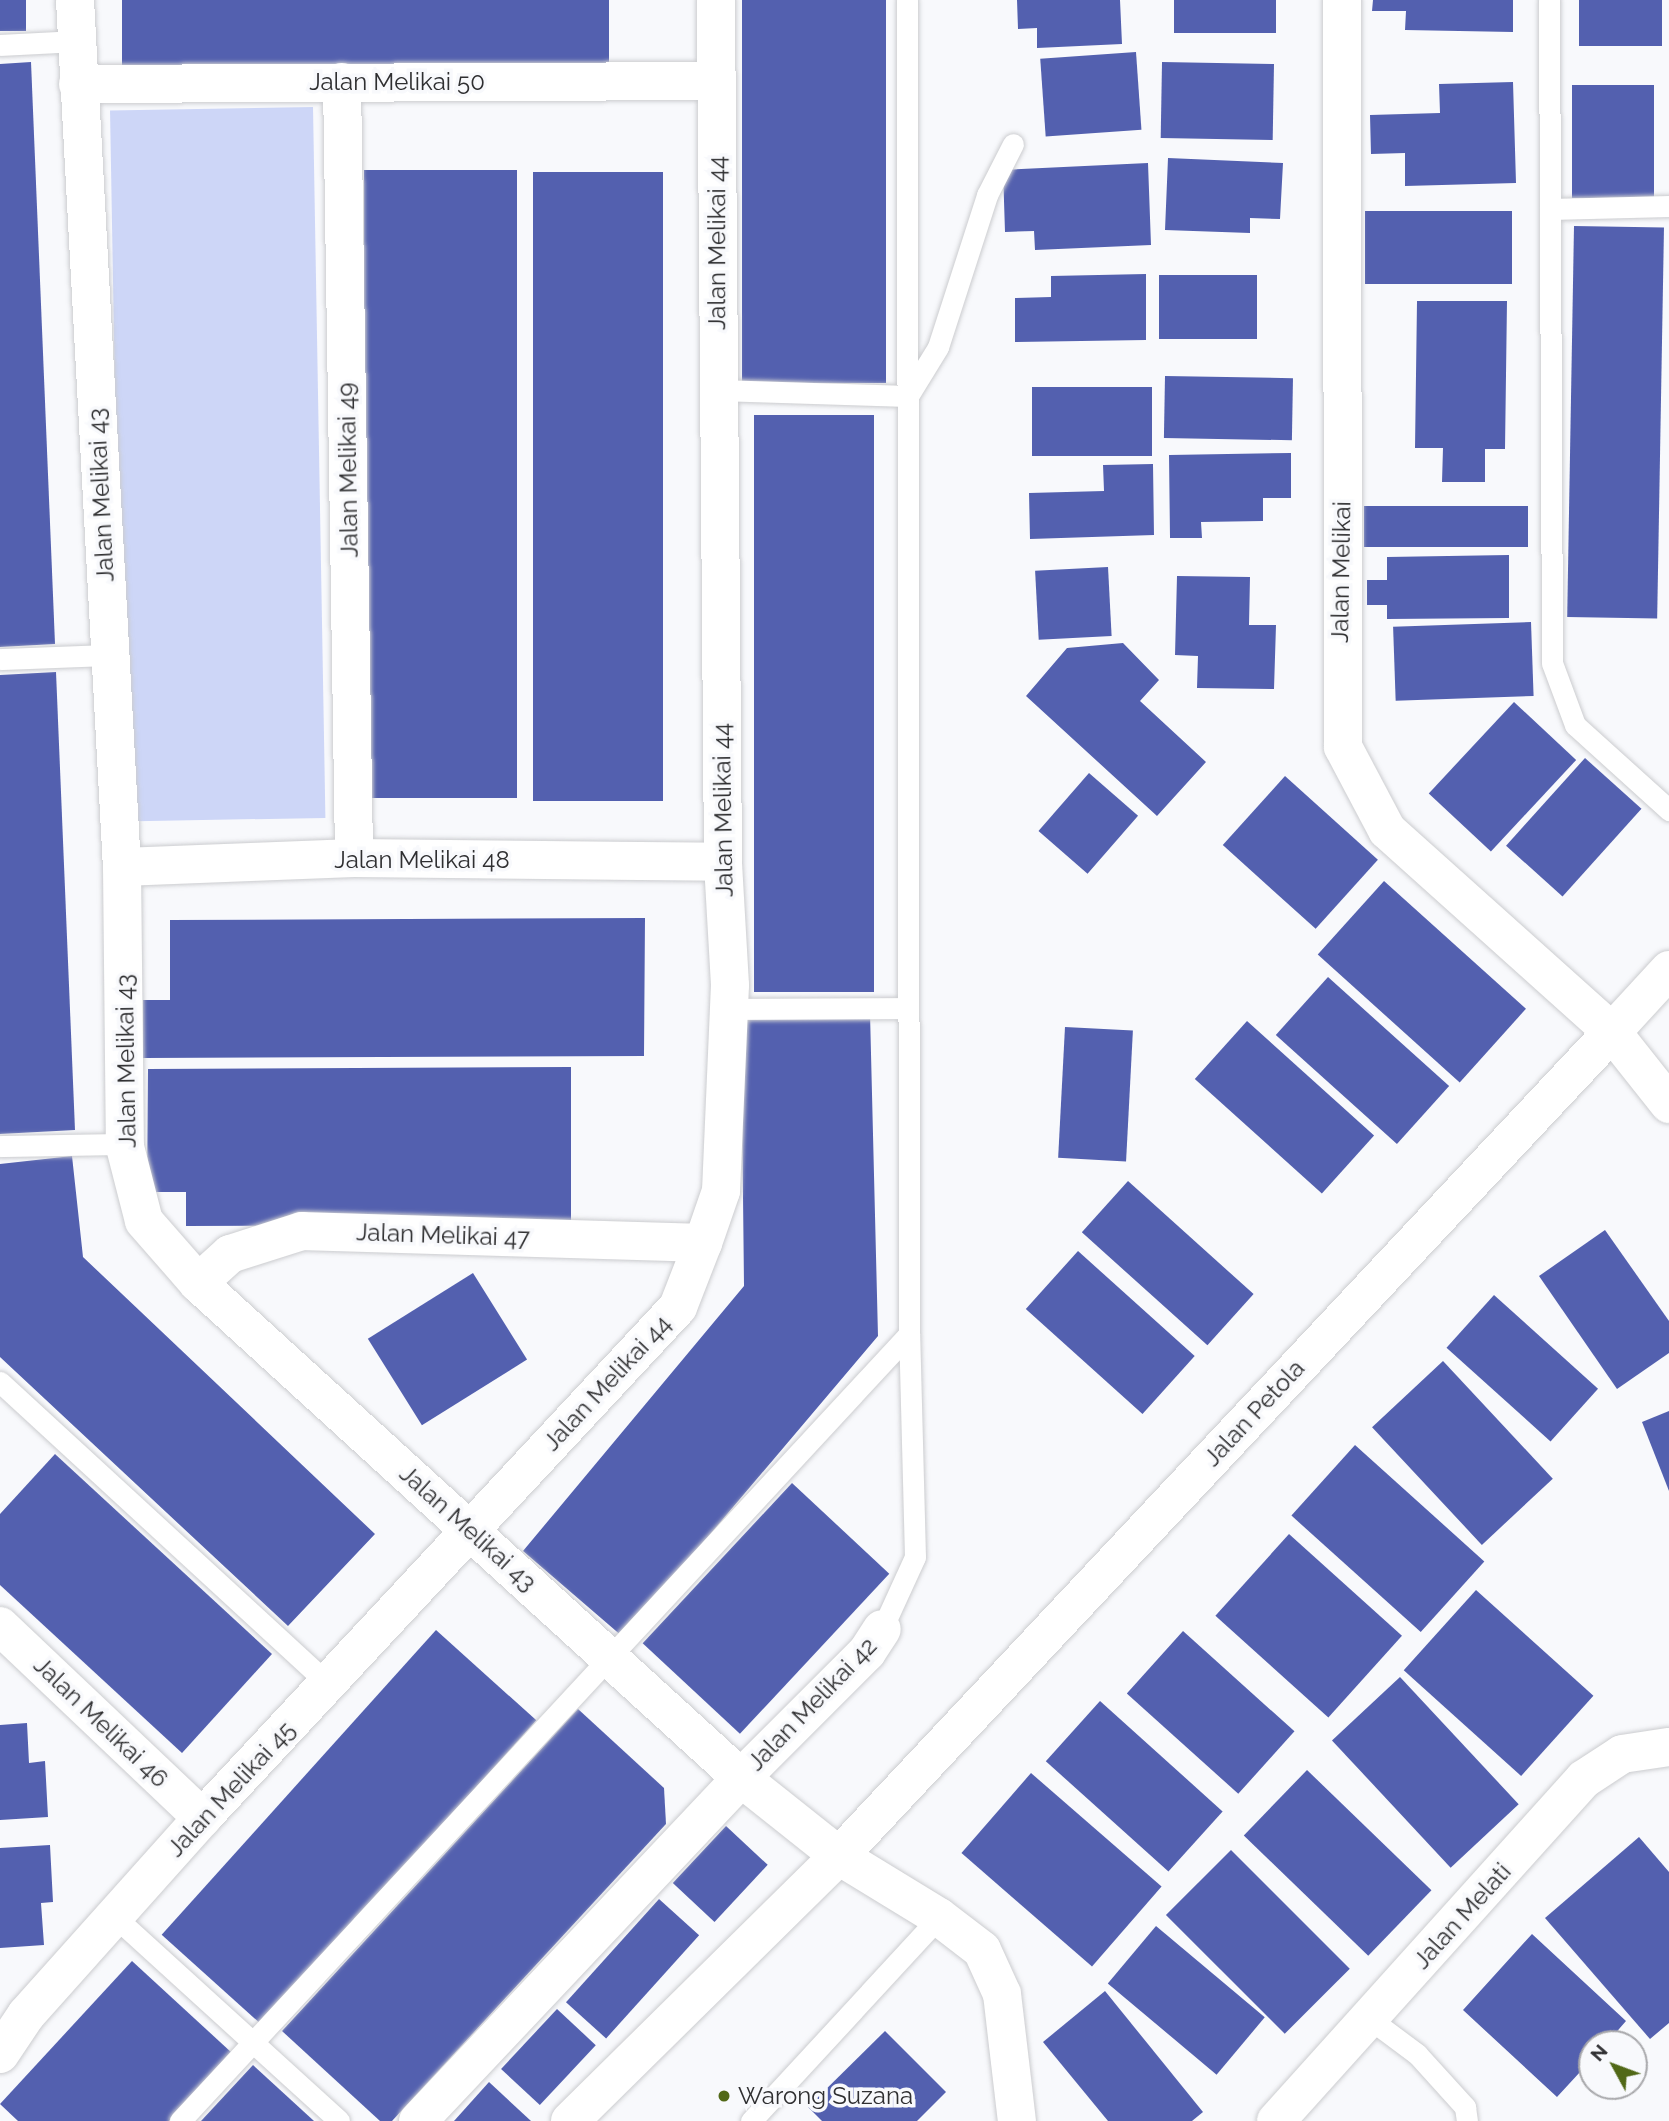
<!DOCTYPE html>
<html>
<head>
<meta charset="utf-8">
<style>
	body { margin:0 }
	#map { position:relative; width:1669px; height:2121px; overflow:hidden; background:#f8f9fc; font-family:Raleway,sans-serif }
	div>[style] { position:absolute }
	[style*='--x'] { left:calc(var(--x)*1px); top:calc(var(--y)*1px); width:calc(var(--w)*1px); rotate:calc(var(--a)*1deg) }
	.green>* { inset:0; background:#cdd6f7; transform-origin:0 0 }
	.building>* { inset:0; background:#5360af; transform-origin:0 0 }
	.roads { filter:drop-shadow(0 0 2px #cbcccf) drop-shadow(0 0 2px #cbcccf) }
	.lane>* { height:21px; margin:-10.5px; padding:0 10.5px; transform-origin:10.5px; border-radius:10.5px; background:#fff }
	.street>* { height:38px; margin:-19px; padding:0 19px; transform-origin:19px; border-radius:19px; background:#fff }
	.secondary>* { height:38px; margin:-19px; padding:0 19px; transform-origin:19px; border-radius:19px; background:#fff }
	.dots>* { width:19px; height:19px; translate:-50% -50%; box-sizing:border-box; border:4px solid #f8f9fc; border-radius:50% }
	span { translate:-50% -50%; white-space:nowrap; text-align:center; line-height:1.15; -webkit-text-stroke:7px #f8f9fc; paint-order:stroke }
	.street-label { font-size:24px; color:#2f2f31 }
	.poi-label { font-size:24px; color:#2f2f31 }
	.left { translate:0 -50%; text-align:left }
	.north { position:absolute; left:1578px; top:2030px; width:70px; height:70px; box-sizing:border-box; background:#f8f9fc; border:2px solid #a8a8ab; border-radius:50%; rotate:311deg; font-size:19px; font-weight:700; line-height:28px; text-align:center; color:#2f2f31 }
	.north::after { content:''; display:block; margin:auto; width:24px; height:32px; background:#516817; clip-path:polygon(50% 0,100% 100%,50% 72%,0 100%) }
</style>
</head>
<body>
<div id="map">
	<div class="green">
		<i style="left:313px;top:107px;width:711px;height:203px;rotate:89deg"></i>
	</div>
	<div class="building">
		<i style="left:0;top:0;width:26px;height:31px"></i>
		<i style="left:122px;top:0;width:487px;height:67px"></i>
		<i style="left:742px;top:0;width:144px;height:383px"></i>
		<i style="clip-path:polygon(1017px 0,1120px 0,1122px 44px,1037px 48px,1037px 28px,1018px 29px)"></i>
		<i style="left:1174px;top:0;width:102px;height:33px"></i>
		<i style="clip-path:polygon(1373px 0,1513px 0,1513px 32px,1405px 30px,1406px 11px,1372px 11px)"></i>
		<i style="left:1579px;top:0;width:83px;height:46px"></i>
		<i style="left:1136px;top:52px;width:78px;height:96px;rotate:86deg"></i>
		<i style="clip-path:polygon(31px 62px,55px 644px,0 647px,0 64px)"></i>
		<i style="left:1274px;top:64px;width:76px;height:112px;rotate:91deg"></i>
		<i style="clip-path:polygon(1513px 82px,1516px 183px,1405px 186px,1405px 153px,1371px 154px,1370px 115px,1440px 113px,1439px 84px)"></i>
		<i style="left:1572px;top:85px;width:82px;height:113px"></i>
		<i style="clip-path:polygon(1168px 158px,1283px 163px,1280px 219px,1250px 218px,1250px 233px,1165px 230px)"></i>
		<i style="clip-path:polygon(1148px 163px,1151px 245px,1035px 250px,1034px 231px,1005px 232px,1003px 170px)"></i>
		<i style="left:517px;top:170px;width:628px;height:153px;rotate:90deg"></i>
		<i style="left:533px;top:172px;width:130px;height:629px"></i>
		<i style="left:1365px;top:211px;width:147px;height:73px"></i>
		<i style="left:1574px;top:226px;width:90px;height:391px;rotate:1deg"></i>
		<i style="clip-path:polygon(1146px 274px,1146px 340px,1015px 342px,1015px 298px,1051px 297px,1051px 276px)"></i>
		<i style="left:1159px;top:275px;width:98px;height:64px"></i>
		<i style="clip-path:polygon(1417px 301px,1507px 301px,1505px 449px,1485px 449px,1485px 482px,1442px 482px,1443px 448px,1415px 448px)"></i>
		<i style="left:1165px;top:376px;width:128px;height:62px;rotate:1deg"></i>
		<i style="left:1032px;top:387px;width:120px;height:69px"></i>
		<i style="left:874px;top:415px;width:577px;height:120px;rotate:90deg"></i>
		<i style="clip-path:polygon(1291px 453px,1291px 498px,1263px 498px,1263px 521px,1201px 522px,1202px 538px,1170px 538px,1169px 455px)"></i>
		<i style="clip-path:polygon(1153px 464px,1154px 535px,1030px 539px,1029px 493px,1104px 491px,1103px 465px)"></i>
		<i style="left:1364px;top:506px;width:164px;height:41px"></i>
		<i style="clip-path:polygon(1509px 555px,1509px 618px,1387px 619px,1387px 605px,1367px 605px,1367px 580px,1387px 580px,1387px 557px)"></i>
		<i style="left:1108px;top:567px;width:69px;height:73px;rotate:87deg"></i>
		<i style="clip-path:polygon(1177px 576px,1250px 577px,1249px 625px,1276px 625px,1274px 689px,1197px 688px,1198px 656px,1175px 655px)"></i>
		<i style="left:1531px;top:622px;width:74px;height:138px;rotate:88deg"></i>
		<i style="clip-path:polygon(1123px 643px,1159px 680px,1140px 701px,1206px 762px,1157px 816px,1026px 696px,1067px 648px)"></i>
		<i style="clip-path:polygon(56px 672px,75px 1130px,0 1134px,0 675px)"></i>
		<i style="left:1514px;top:702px;width:85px;height:125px;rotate:43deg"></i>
		<i style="left:1585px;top:758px;width:76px;height:118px;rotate:42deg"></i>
		<i style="left:1089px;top:773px;width:65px;height:77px;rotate:41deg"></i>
		<i style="left:1285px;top:776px;width:125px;height:93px;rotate:42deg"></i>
		<i style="left:1384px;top:881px;width:191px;height:99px;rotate:42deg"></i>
		<i style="clip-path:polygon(645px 918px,644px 1056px,143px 1058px,143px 1000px,170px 1000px,170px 920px)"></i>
		<i style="left:1328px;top:977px;width:163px;height:78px;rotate:42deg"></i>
		<i style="clip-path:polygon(870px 1013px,878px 1336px,623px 1637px,523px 1551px,744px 1286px,741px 1016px)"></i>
		<i style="left:1247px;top:1021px;width:171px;height:78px;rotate:42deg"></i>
		<i style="left:1065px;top:1027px;width:68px;height:131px;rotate:3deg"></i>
		<i style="clip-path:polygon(571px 1067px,571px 1224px,186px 1226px,186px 1192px,147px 1192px,148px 1069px)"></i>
		<i style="clip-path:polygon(72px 1156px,83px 1257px,375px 1534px,288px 1626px,0 1357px,0 1164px)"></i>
		<i style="left:1128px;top:1181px;width:169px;height:69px;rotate:42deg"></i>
		<i style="clip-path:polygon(1605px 1230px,1669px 1321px,1669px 1353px,1617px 1389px,1539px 1276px)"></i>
		<i style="left:1078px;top:1251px;width:157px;height:78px;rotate:42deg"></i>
		<i style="left:473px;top:1273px;width:102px;height:124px;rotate:58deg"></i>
		<i style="left:1494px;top:1295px;width:140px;height:71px;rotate:42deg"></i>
		<i style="left:1443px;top:1361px;width:161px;height:97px;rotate:47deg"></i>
		<i style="clip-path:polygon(1669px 1411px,1669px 1491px,1642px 1422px)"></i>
		<i style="left:1355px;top:1445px;width:174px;height:95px;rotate:42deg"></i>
		<i style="clip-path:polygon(55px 1454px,272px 1654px,182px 1753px,0 1585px,0 1514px)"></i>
		<i style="left:792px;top:1483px;width:133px;height:219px;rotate:43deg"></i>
		<i style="left:1289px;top:1534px;width:152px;height:110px;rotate:42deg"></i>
		<i style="left:1476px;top:1590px;width:158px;height:108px;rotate:42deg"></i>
		<i style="left:436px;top:1630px;width:135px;height:410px;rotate:42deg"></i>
		<i style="left:1183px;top:1631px;width:150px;height:84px;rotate:42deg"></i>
		<i style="left:1400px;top:1677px;width:174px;height:93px;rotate:47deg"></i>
		<i style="left:1100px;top:1701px;width:165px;height:81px;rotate:42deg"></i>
		<i style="clip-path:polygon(578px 1709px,664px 1788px,666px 1824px,392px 2121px,380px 2121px,282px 2031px)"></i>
		<i style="clip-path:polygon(27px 1723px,29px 1763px,45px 1761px,48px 1817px,0 1820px,0 1725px)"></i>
		<i style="left:1307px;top:1770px;width:173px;height:91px;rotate:44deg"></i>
		<i style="left:1031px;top:1773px;width:173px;height:106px;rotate:41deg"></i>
		<i style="left:726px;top:1826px;width:57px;height:78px;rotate:43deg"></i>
		<i style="clip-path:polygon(1639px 1837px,1669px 1872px,1669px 2023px,1650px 2039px,1545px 1918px)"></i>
		<i style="clip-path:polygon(50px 1845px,53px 1902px,41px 1903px,44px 1945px,0 1948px,0 1848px)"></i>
		<i style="left:1231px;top:1850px;width:168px;height:92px;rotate:45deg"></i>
		<i style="left:659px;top:1899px;width:54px;height:139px;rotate:42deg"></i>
		<i style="left:1156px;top:1926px;width:142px;height:75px;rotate:40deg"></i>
		<i style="clip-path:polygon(1532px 1934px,1626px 2021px,1606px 2044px,1592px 2044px,1592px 2059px,1557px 2097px,1463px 2010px)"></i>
		<i style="clip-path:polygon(132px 1961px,232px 2053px,169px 2121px,18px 2121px,0 2104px)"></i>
		<i style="clip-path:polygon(1105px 1991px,1203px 2112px,1192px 2121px,1108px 2121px,1043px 2042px)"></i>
		<i style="left:557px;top:2009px;width:53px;height:82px;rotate:43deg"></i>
		<i style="clip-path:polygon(885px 2031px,946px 2092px,917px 2121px,822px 2121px,808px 2107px)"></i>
		<i style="clip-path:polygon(253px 2065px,314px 2121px,201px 2121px)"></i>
		<i style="clip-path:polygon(489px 2082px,531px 2121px,454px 2121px)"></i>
	</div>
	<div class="roads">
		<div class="lane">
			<i style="--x:1549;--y:0;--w:663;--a:89.74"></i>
			<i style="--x:1552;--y:663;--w:66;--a:69.6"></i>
			<i style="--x:1575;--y:725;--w:127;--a:42.1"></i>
			<i style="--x:0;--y:45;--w:77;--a:-3"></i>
			<i style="--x:1550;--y:209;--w:119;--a:-1.4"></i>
			<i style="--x:718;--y:390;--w:190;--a:1.8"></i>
			<i style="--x:908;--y:396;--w:57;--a:-58.5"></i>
			<i style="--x:938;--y:347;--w:160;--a:-72.1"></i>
			<i style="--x:987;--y:195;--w:57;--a:-63"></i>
			<i style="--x:0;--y:659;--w:110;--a:-2.1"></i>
			<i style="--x:729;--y:1009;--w:179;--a:-0.3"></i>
			<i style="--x:0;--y:1146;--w:125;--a:-0.9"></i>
			<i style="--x:0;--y:1382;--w:447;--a:42.6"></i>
			<i style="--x:882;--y:1629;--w:79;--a:-65.4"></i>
			<i style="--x:915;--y:1557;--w:223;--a:-91.5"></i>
			<i style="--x:909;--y:1334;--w:1334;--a:-90.09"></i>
			<i style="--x:114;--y:1916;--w:304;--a:42.3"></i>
			<i style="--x:1370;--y:2019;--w:59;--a:36.7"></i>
			<i style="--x:1417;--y:2054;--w:72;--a:47.8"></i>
			<i style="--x:1465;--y:2107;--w:14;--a:82"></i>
			<i style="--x:180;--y:2121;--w:1073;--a:-47.19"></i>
			<i style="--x:751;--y:2121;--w:277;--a:-47.3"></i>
		</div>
		<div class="street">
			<i style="--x:75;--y:0;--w:868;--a:86.9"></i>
			<i style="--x:122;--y:867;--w:280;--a:89.4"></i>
			<i style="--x:125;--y:1147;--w:76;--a:75.6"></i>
			<i style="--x:144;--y:1221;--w:82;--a:48.9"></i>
			<i style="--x:198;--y:1283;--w:735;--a:42.35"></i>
			<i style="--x:741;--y:1778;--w:125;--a:38.5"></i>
			<i style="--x:839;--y:1856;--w:117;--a:31.4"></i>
			<i style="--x:939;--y:1917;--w:54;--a:37.5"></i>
			<i style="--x:982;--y:1950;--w:48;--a:65.6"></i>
			<i style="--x:1002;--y:1994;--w:128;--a:83.3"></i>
			<i style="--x:342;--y:82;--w:776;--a:89.11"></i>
			<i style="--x:78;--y:84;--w:638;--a:-0.27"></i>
			<i style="--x:122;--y:867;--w:232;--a:-2.2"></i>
			<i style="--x:354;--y:858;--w:369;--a:0.6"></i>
			<i style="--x:198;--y:1283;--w:43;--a:-42.2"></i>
			<i style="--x:230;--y:1254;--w:76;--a:-17.7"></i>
			<i style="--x:302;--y:1231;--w:401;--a:1.7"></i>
			<i style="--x:0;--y:1626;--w:279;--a:43.5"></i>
			<i style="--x:0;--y:2054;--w:47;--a:-56.3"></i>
			<i style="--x:26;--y:2015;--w:264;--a:-48.2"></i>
			<i style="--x:202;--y:1818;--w:698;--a:-47.03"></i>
			<i style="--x:678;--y:1307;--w:69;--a:-68.7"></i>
			<i style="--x:703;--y:1243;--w:55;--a:-70.9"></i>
			<i style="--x:721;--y:1191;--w:206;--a:-87.5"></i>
			<i style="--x:730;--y:985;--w:123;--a:-93.3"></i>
			<i style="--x:723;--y:862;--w:862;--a:-90.47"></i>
			<i style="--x:418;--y:2121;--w:471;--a:-46.7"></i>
			<i style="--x:741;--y:1778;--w:178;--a:-45"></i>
			<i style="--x:867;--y:1652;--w:27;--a:-57"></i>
			<i style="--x:570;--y:2121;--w:378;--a:-44.6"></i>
			<i style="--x:839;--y:1856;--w:1130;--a:-46.83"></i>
			<i style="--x:1612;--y:1032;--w:302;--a:-138.1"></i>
			<i style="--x:1387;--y:830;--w:94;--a:-117.9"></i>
			<i style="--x:1343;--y:747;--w:747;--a:-90.08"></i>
			<i style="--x:1276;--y:2121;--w:460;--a:-48"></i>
			<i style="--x:1584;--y:1779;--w:45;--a:-33.3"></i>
			<i style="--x:1622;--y:1754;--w:48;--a:-8.5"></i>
		</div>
		<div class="secondary">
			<i style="--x:1669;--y:970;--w:84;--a:132.6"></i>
			<i style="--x:1612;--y:1032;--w:92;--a:51.6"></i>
		</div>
	</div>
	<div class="dots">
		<i style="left:724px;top:2096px;background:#516817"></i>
	</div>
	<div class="street-label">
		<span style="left:397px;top:82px">Jalan Melikai 50</span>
		<span style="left:717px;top:243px;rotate:-90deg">Jalan Melikai 44</span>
		<span style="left:348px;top:470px;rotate:-91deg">Jalan Melikai 49</span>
		<span style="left:101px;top:495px;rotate:-93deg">Jalan Melikai 43</span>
		<span style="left:1341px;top:572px;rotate:-89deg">Jalan Melikai</span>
		<span style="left:723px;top:810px;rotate:-91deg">Jalan Melikai 44</span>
		<span style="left:422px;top:860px">Jalan Melikai 48</span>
		<span style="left:126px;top:1061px;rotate:-91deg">Jalan Melikai 43</span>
		<span style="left:443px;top:1235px;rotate:2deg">Jalan Melikai 47</span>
		<span style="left:607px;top:1383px;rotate:-47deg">Jalan Melikai 44</span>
		<span style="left:1254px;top:1413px;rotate:-47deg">Jalan Petola</span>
		<span style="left:468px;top:1528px;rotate:42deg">Jalan Melikai 43</span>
		<span style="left:812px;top:1704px;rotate:-46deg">Jalan Melikai 42</span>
		<span style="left:101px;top:1722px;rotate:44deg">Jalan Melikai 46</span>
		<span style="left:231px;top:1789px;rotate:-47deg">Jalan Melikai 45</span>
		<span style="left:1462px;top:1916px;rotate:-48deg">Jalan Melati</span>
	</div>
	<div class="poi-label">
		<span class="left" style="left:738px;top:2096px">Warong Suzana</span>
	</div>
	<div class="north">N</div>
</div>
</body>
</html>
